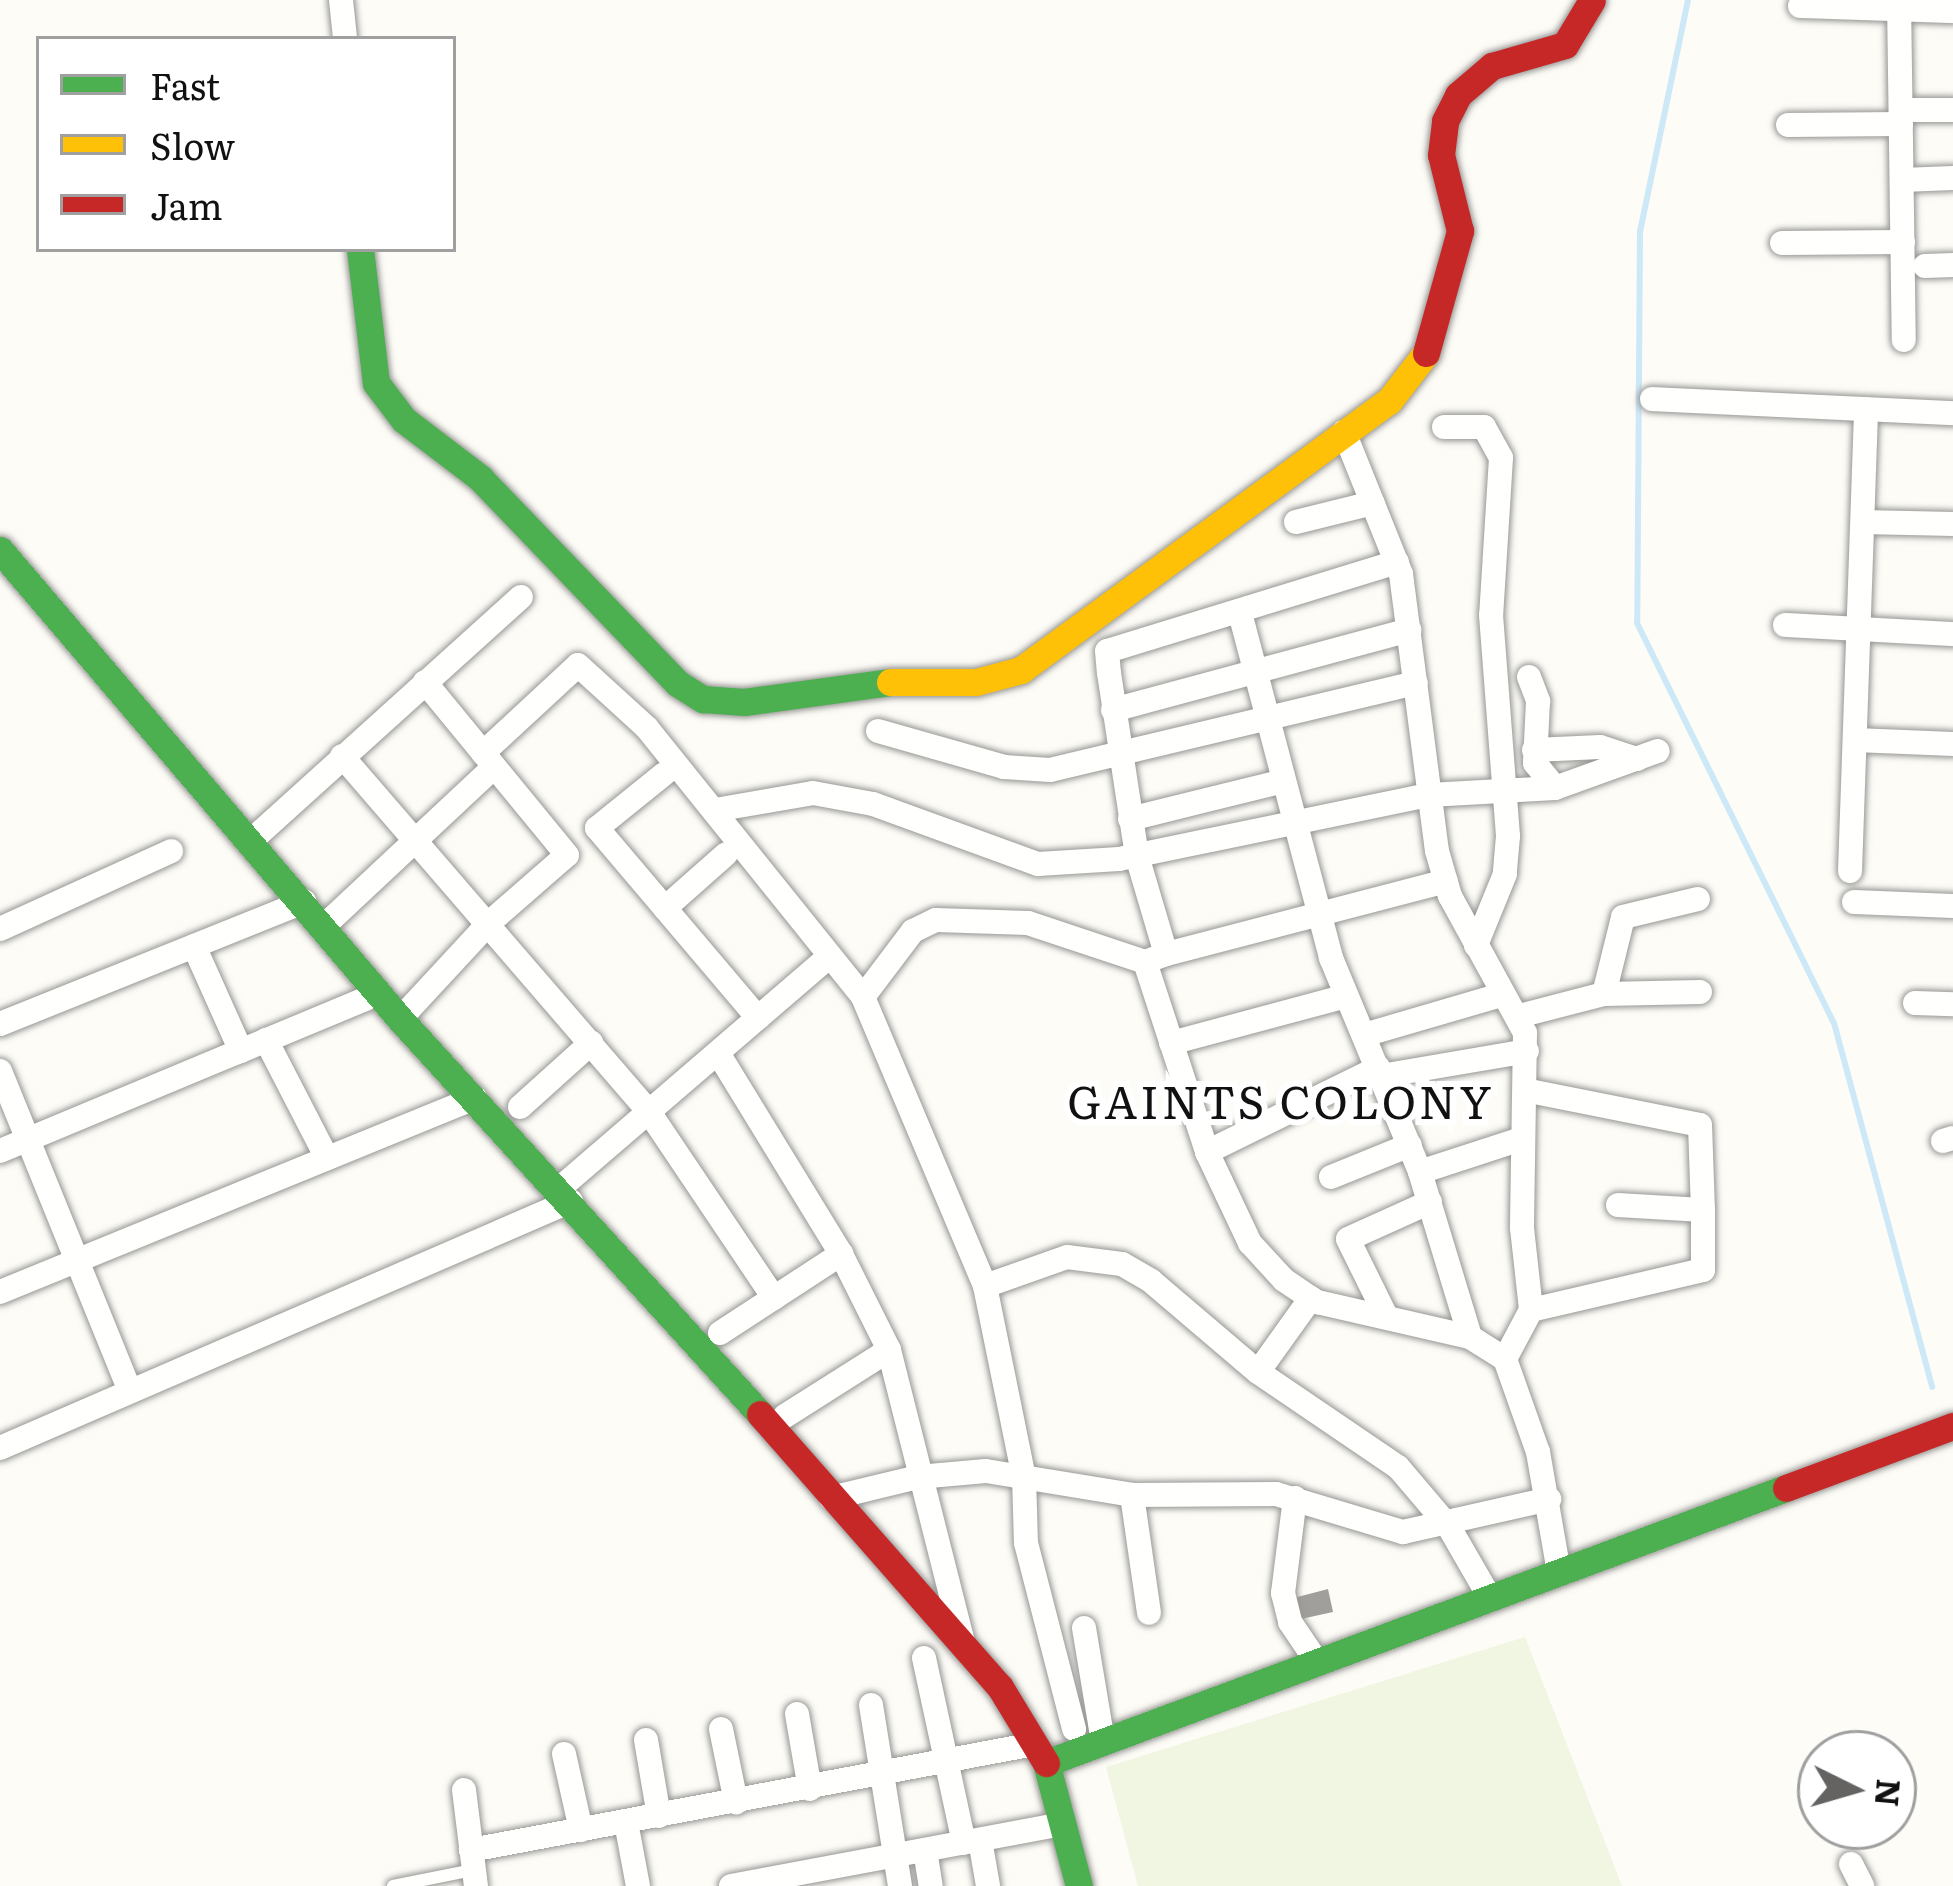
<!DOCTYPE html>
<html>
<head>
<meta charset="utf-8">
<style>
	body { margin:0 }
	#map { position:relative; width:1953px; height:1886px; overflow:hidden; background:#fdfcf7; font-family:Literata,serif }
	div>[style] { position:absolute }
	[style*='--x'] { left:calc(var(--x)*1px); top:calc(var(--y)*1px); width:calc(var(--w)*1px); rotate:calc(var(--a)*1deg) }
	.pitch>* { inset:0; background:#f0f6e1 }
	.stream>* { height:6px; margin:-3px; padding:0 3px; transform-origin:3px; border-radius:3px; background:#cde8f7 }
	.building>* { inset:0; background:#a19f9c }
	.roads { filter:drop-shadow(0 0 3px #979795) drop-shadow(0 0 3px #979795) }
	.lane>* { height:12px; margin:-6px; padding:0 6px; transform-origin:6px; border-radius:6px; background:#fffffe }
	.street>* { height:24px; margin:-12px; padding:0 12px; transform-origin:12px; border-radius:12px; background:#fffffe }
	.fast>* { height:27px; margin:-13.5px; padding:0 13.5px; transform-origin:13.5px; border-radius:13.5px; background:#4caf50 }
	.slow>* { height:27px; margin:-13.5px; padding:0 13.5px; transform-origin:13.5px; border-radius:13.5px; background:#ffc107 }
	.jam>* { height:27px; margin:-13.5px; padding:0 13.5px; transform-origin:13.5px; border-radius:13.5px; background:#c62828 }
	span { translate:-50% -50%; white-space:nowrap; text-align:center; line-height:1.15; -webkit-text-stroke:12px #fff; paint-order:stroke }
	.neighbourhood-label { font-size:45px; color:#111; letter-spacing:3px }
	.legend { position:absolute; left:36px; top:36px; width:420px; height:216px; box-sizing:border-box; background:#fff; border:3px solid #a0a0a0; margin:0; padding:15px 21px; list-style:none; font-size:36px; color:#111 }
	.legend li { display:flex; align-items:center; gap:24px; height:60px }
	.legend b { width:60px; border:3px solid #a0a0a0 }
	.north { position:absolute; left:1797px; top:1730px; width:120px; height:120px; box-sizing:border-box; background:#fff; border:3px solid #a0a0a0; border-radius:50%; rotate:95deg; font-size:33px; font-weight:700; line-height:48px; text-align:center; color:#111 }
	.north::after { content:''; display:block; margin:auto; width:42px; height:54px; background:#646362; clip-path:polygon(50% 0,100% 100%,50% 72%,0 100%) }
</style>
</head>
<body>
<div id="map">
	<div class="pitch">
		<i style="clip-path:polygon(1525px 1637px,1622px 1886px,1138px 1886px,1106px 1767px)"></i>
	</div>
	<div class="stream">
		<i style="--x:1688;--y:0;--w:236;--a:101.7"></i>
		<i style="--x:1640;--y:231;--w:392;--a:90.4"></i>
		<i style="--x:1637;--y:623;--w:446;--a:63.8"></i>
		<i style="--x:1834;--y:1023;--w:377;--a:74.9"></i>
	</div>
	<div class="building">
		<i style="clip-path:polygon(1328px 1589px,1333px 1612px,1301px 1619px,1286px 1600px)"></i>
	</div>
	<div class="roads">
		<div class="lane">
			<i style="--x:393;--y:1886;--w:82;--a:-11.3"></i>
		</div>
		<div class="street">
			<i style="--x:341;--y:0;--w:39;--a:84"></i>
			<i style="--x:1899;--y:0;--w:340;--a:89.2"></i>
			<i style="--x:1800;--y:6;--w:153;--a:1.9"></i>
			<i style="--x:1901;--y:110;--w:52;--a:0"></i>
			<i style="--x:1788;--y:125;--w:113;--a:-0.5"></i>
			<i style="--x:1902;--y:180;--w:51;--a:-2.2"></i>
			<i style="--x:1782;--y:243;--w:121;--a:-0.5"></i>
			<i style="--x:1925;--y:266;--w:28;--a:-2"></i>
			<i style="--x:1652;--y:399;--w:301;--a:2.7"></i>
			<i style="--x:1444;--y:427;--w:40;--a:0"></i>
			<i style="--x:1484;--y:427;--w:35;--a:61"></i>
			<i style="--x:1501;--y:458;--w:157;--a:93.6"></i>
			<i style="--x:1491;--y:615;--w:222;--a:85.6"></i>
			<i style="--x:1508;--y:836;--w:38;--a:95"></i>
			<i style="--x:1505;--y:874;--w:77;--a:112.2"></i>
			<i style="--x:1344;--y:432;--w:153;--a:68.1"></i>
			<i style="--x:1401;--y:574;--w:279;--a:82.6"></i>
			<i style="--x:1437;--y:851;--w:47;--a:73.9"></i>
			<i style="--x:1450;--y:896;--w:156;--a:61.3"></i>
			<i style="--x:1525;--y:1033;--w:195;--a:90.9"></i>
			<i style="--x:1522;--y:1228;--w:82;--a:83.7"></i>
			<i style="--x:1531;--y:1310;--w:55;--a:118"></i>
			<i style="--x:1505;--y:1359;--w:99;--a:70.5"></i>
			<i style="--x:1538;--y:1452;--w:122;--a:80.1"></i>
			<i style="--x:1296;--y:522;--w:79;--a:-13.9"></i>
			<i style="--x:1863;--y:522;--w:90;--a:1.3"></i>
			<i style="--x:1397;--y:562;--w:303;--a:162.9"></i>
			<i style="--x:1107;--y:651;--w:22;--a:85"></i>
			<i style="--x:1109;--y:673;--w:185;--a:81.3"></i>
			<i style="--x:1137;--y:856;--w:102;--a:73.5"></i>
			<i style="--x:1166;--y:954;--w:22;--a:159"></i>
			<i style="--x:1145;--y:962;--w:200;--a:71.9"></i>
			<i style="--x:1207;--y:1152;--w:101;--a:64.7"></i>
			<i style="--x:1250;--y:1243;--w:50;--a:47.4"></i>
			<i style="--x:1284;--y:1280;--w:40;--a:34"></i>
			<i style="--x:1317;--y:1302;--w:157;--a:12.9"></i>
			<i style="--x:1240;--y:613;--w:357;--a:75.2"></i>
			<i style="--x:1331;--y:958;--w:232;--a:67.4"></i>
			<i style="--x:1420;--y:1172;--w:172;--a:73.1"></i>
			<i style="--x:1470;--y:1337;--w:41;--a:32.2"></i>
			<i style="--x:1785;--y:625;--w:168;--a:3.1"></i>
			<i style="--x:1529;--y:677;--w:26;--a:69"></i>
			<i style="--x:1538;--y:701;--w:62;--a:92.8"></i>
			<i style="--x:1535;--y:763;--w:32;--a:51"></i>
			<i style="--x:1113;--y:710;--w:307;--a:-15.1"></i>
			<i style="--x:878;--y:731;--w:131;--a:15.9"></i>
			<i style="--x:1004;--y:767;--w:46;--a:3.7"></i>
			<i style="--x:1050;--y:770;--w:376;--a:-13.4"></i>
			<i style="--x:1855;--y:740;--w:98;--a:2.3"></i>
			<i style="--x:1534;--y:750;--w:66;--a:-2.6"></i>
			<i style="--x:1600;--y:747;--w:39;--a:18"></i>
			<i style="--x:483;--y:753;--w:129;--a:-42.8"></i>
			<i style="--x:578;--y:665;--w:93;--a:42.4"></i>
			<i style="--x:647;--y:728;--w:345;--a:51.2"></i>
			<i style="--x:863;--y:997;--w:314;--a:67.1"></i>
			<i style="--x:985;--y:1286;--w:195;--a:78.5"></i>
			<i style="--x:1024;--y:1477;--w:66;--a:88.3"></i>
			<i style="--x:1026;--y:1543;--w:192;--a:75.5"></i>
			<i style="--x:342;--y:756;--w:470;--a:49.2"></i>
			<i style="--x:649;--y:1112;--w:224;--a:56.1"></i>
			<i style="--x:664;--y:774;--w:86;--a:141.1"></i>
			<i style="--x:597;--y:828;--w:249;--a:49.7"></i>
			<i style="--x:715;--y:810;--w:99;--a:-9.8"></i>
			<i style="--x:813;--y:793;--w:61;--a:10.4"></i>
			<i style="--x:873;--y:804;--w:176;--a:20"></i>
			<i style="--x:1038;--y:864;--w:81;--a:-3.5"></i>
			<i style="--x:1119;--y:859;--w:317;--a:-11.7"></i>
			<i style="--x:1429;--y:795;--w:126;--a:-3.2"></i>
			<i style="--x:1555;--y:788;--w:109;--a:-19.8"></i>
			<i style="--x:1130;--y:819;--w:158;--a:-13.9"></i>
			<i style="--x:253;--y:839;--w:361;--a:-42.1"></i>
			<i style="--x:1850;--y:871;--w:462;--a:-88"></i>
			<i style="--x:1854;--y:902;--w:99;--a:2.3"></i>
			<i style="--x:665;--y:908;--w:81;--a:-41.5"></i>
			<i style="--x:324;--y:926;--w:233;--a:-43.1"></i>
			<i style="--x:0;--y:929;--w:188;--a:-24.5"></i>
			<i style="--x:194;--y:946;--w:115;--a:65.9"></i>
			<i style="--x:1166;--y:954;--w:289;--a:-14.6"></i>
			<i style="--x:1604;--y:994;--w:79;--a:-76.1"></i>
			<i style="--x:1623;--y:917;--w:77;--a:-13.5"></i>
			<i style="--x:863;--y:997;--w:83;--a:-52.9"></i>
			<i style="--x:913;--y:931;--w:25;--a:-26"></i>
			<i style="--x:936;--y:920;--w:92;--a:1.9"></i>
			<i style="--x:1028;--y:923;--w:123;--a:18.4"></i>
			<i style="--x:1915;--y:1003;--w:38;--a:2"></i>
			<i style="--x:1519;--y:1016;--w:88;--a:-14.5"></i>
			<i style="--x:1604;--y:994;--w:96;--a:-1.2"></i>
			<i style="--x:400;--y:1019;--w:131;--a:-47.2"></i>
			<i style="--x:489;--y:923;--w:103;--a:-41.1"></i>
			<i style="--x:567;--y:855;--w:224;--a:-129.4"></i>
			<i style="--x:0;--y:1024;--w:328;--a:-21.9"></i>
			<i style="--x:1364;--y:1035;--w:143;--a:-16.3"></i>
			<i style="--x:266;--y:1040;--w:133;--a:62.7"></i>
			<i style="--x:1171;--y:1043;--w:181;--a:-15"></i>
			<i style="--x:718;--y:1053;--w:236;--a:58.5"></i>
			<i style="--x:841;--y:1254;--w:107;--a:63.4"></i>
			<i style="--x:889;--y:1350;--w:298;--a:75.8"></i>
			<i style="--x:0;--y:1071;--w:345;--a:67.9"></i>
			<i style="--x:1381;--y:1076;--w:148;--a:-9.7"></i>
			<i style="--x:1525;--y:1090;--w:178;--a:11.3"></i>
			<i style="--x:1700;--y:1125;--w:85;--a:88"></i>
			<i style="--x:1703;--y:1210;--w:60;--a:90"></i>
			<i style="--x:1703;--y:1270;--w:177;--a:166.9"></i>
			<i style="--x:520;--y:1107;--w:96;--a:-42"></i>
			<i style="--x:1943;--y:1141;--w:10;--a:-17"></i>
			<i style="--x:0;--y:1151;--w:411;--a:-22.6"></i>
			<i style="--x:1207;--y:1152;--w:191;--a:-26.2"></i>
			<i style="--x:1420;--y:1172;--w:106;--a:-18.1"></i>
			<i style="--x:1331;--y:1177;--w:85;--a:-22.1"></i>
			<i style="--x:560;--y:1188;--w:351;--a:-40.7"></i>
			<i style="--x:1618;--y:1205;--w:85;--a:3.4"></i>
			<i style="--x:985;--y:1286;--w:87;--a:-19.5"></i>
			<i style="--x:1067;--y:1257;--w:55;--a:7.3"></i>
			<i style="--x:1122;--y:1264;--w:34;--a:30"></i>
			<i style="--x:1151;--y:1281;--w:140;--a:40.4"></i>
			<i style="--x:1258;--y:1372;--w:169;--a:34.2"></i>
			<i style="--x:1398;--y:1467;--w:79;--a:49.6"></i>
			<i style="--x:1449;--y:1527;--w:82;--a:60"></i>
			<i style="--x:0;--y:1292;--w:513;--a:-22.22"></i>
			<i style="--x:1384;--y:1312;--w:81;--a:-116.3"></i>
			<i style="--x:1348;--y:1239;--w:90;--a:-24.3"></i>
			<i style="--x:720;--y:1333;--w:145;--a:-33.1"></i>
			<i style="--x:1258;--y:1372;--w:91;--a:-54.4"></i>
			<i style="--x:785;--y:1416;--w:123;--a:-32.4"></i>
			<i style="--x:0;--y:1448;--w:622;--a:-23.39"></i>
			<i style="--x:1132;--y:1495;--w:119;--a:81.8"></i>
			<i style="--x:831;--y:1498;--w:89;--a:-13.6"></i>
			<i style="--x:918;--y:1477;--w:68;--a:-5"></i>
			<i style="--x:986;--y:1471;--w:148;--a:9.3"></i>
			<i style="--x:1132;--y:1495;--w:144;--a:-0.4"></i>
			<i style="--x:1276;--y:1494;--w:133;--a:16.7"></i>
			<i style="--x:1403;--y:1532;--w:150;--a:-12.7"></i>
			<i style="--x:1295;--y:1498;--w:96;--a:97.2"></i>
			<i style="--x:1283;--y:1593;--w:30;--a:76"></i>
			<i style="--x:1290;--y:1622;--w:48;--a:56"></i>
			<i style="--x:1084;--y:1628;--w:116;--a:80.5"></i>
			<i style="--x:924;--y:1658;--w:189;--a:77.8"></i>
			<i style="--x:871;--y:1705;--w:183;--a:80.9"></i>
			<i style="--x:797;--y:1714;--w:76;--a:80.2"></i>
			<i style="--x:721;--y:1729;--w:75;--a:78.4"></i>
			<i style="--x:646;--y:1740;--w:77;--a:80.3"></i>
			<i style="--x:564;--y:1754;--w:78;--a:77.4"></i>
			<i style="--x:464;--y:1790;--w:97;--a:82.9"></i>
			<i style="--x:626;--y:1822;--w:65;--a:79.4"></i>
			<i style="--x:980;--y:1840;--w:47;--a:80.1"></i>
			<i style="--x:471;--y:1850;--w:573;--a:-10.66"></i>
			<i style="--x:925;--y:1850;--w:36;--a:81"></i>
			<i style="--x:1851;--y:1864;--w:25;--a:63"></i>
			<i style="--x:731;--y:1886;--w:337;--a:-10.6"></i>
		</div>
		<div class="fast">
			<i style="--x:360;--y:249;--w:135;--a:83.2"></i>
			<i style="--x:376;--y:383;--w:46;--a:52.9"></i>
			<i style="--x:404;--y:420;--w:96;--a:37.3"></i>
			<i style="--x:480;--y:478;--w:284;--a:46.1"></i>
			<i style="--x:677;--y:683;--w:31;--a:32"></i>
			<i style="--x:703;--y:699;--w:41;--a:4.2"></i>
			<i style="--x:744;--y:702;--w:147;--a:-7.8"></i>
			<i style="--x:0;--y:550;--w:616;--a:49.54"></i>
			<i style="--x:400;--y:1019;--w:534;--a:47.65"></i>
			<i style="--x:1079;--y:1886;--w:127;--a:-105"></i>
			<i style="--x:1046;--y:1763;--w:789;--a:-20.39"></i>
		</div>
		<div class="slow">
			<i style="--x:890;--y:682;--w:86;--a:0"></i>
			<i style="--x:976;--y:682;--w:47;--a:-14.9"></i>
			<i style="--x:1021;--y:670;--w:456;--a:-36.2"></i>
			<i style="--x:1389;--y:401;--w:61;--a:-52.4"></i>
		</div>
		<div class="jam">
			<i style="--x:1426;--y:353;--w:127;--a:-74.4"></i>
			<i style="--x:1460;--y:231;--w:78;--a:-104"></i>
			<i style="--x:1441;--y:155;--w:34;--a:-83"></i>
			<i style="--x:1445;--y:121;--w:29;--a:-63"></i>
			<i style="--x:1458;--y:95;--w:45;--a:-40.5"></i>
			<i style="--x:1492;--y:66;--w:76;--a:-16"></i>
			<i style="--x:1565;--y:45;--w:52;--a:-59"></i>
			<i style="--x:760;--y:1414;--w:363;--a:48.7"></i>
			<i style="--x:1000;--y:1687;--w:89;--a:58.8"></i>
			<i style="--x:1786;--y:1488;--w:178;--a:-20.4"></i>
		</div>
	</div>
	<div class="neighbourhood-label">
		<span style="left:1281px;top:1100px">GAINTS COLONY</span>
	</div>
	<ul class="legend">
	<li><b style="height:15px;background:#4caf50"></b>Fast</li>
	<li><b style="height:15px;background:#ffc107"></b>Slow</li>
	<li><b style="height:15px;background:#c62828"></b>Jam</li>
	</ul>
	<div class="north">N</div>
</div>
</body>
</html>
